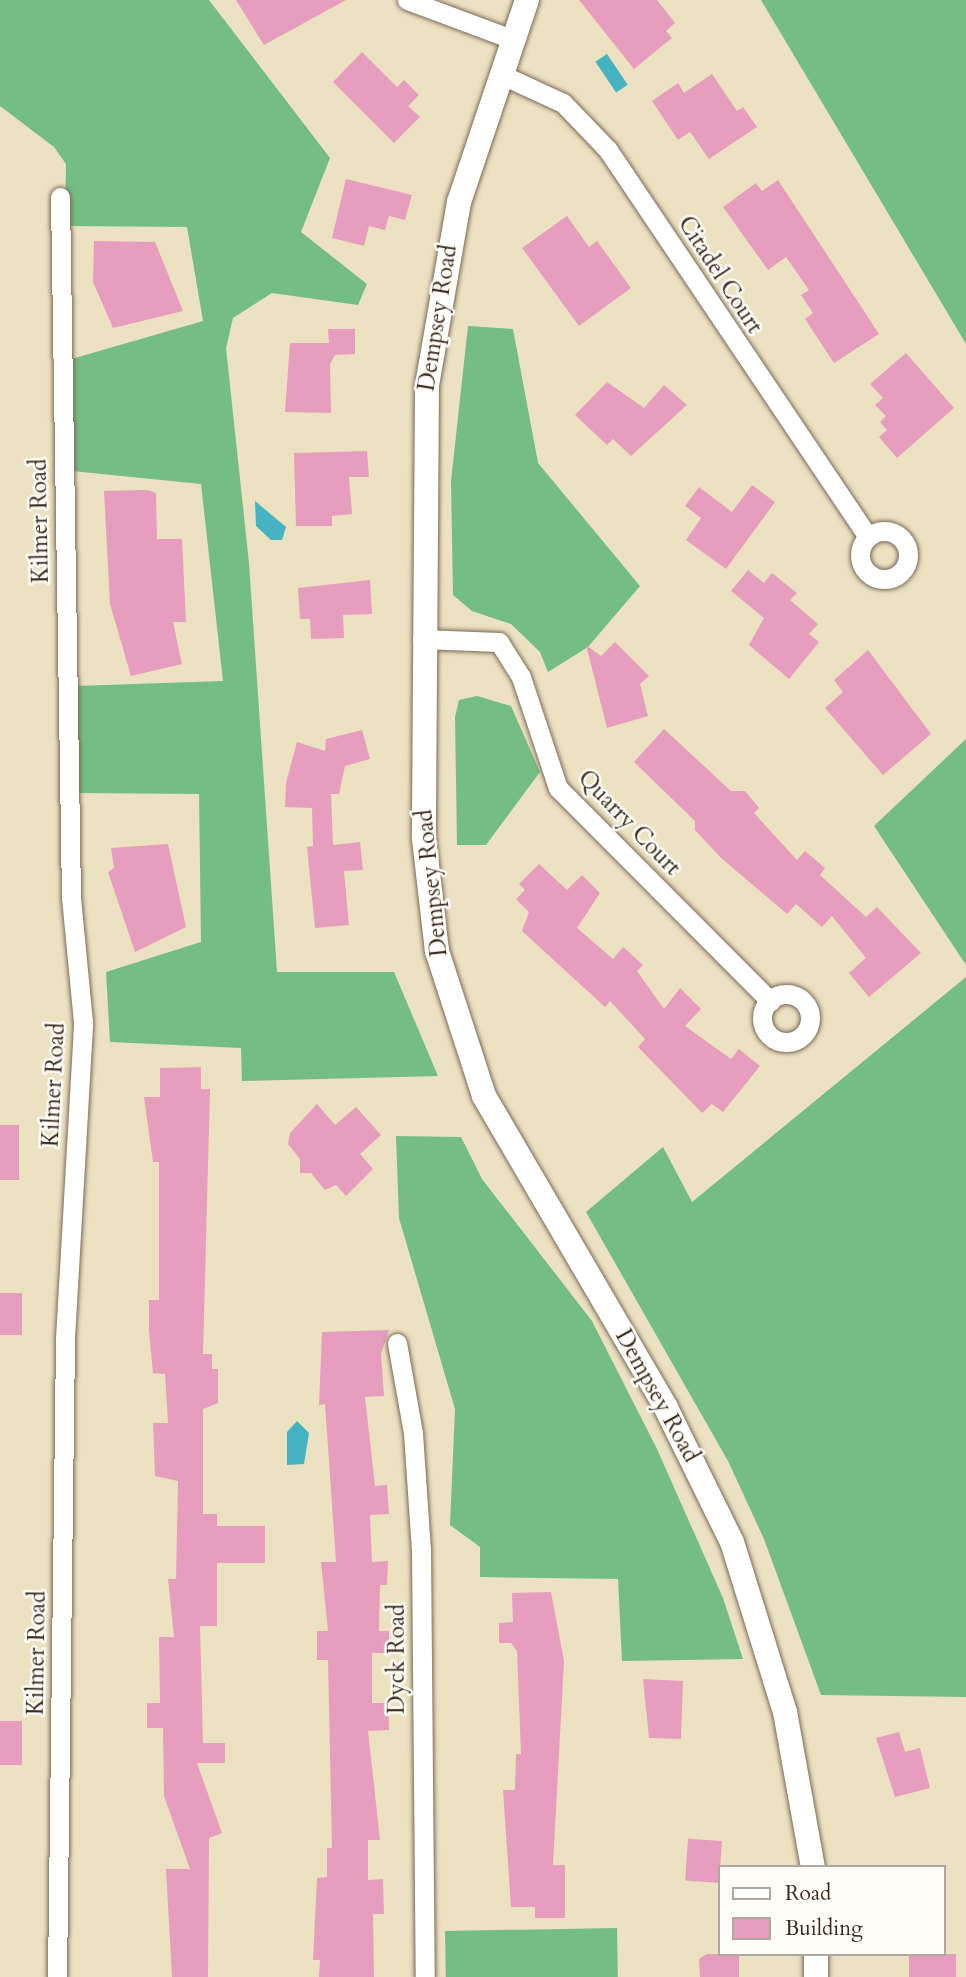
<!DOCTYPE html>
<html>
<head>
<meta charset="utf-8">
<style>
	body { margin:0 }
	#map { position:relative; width:966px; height:1977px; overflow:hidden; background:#ece1c0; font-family:Cardo,serif }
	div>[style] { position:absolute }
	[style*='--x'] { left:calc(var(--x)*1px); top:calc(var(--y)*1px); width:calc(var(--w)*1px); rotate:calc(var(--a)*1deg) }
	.forest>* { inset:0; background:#74be84; transform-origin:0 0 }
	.water>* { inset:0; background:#46b3c3; transform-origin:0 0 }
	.building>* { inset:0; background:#e79ebe; transform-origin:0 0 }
	.roads { filter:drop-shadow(0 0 2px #796a57) drop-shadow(0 0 2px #796a57) }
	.minor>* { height:19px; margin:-9.5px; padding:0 9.5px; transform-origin:9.5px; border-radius:9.5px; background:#fff }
	.minor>.ring { margin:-9.5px; padding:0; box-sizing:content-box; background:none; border:19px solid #fff; border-radius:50% }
	.tertiary>* { height:24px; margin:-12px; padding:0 12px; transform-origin:12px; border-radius:12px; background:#fff }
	span { translate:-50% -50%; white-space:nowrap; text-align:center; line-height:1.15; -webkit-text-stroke:5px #fdfcf7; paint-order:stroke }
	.street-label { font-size:23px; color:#3b2a1e }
	.legend { position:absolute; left:718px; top:1865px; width:228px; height:91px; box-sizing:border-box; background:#fdfcf7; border:2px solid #afa8a0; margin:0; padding:9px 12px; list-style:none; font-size:21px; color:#3b2a1e }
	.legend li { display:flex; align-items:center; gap:14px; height:35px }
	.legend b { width:35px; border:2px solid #afa8a0 }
</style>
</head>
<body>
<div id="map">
	<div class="forest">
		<i style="clip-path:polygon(0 0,209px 0,330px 158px,301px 232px,367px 284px,358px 305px,272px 293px,233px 318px,226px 348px,249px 563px,277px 972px,394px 972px,438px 1076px,242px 1081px,241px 1048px,110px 1042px,106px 972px,201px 942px,199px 794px,79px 793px,75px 686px,223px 681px,201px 484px,72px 471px,68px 360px,203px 321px,187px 227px,65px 226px,66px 164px,54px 147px,0 106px)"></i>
		<i style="clip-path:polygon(761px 0,966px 0,966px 344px)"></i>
		<i style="clip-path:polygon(468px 326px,513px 329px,538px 463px,640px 586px,588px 647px,548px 672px,540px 652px,511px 624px,472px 611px,453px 595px,451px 481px)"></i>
		<i style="clip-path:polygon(477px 696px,511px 706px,540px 772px,486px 845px,457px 845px,455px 717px,459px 700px)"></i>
		<i style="clip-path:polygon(966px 739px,966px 965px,874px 826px)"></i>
		<i style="clip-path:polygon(966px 977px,966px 1697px,821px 1695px,764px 1539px,728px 1461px,586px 1212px,663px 1147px,692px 1202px)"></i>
		<i style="clip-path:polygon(396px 1136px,461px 1137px,482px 1179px,592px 1321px,657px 1449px,723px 1598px,743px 1659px,622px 1661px,618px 1579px,480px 1577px,480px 1547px,450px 1525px,455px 1409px,399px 1218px)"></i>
		<i style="left:617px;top:1928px;width:49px;height:172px;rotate:89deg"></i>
	</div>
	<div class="water">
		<i style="left:607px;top:54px;width:37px;height:14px;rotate:56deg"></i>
		<i style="clip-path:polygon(255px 501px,286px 527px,282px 540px,271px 540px,256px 526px)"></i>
		<i style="clip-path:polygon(297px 1421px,309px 1433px,304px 1464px,287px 1465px,287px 1432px)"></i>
	</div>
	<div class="building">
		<i style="clip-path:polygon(236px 0,346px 0,264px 45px)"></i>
		<i style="clip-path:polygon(579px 0,657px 0,675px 23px,666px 31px,672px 38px,634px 69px)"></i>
		<i style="clip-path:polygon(362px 52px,397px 87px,404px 80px,419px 95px,408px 106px,420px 117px,394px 143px,333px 82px)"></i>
		<i style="clip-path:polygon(712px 74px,737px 111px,743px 107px,757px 127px,709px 159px,690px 132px,678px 140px,652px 101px,678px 83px,684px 93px)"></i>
		<i style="clip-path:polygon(346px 179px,412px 195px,405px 220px,389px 216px,385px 230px,369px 226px,364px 246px,332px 238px)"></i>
		<i style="clip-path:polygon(778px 180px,879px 334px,834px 363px,805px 319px,813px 313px,801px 295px,809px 290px,786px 257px,768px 270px,723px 207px,756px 183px,762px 191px)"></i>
		<i style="clip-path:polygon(567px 216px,589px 247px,597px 241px,631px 288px,579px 326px,522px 248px)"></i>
		<i style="clip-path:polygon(94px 241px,155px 242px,183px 311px,113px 328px,93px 282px)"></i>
		<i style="clip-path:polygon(328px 329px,355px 329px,355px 354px,335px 355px,330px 364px,331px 413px,285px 412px,290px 343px,329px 343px)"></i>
		<i style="clip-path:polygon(906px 353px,954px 408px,897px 458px,879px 437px,887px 430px,880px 422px,886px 416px,875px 405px,883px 398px,870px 384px)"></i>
		<i style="clip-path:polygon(607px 382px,644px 408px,664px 385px,687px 405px,631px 456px,613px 439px,607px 445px,575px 415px)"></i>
		<i style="clip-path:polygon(367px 451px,369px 477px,349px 477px,352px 514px,332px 516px,332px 526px,296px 526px,294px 453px)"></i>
		<i style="clip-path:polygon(752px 485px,775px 502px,726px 569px,686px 540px,701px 518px,685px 506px,699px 487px,732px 512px)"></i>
		<i style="clip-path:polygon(147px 490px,156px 493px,157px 539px,182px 539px,186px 622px,173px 622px,182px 664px,131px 676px,110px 604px,104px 491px)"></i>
		<i style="clip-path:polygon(748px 570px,764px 583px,772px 573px,797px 593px,790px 600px,818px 624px,809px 634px,819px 642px,789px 679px,749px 645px,764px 618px,731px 591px)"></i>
		<i style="clip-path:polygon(370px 580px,372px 614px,343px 615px,344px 638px,311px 639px,310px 619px,300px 619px,298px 588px)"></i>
		<i style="clip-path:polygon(615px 642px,649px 676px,640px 684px,648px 716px,607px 728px,586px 645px,601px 656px)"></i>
		<i style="clip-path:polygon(868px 650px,931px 734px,883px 775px,825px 708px,843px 692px,834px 680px)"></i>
		<i style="clip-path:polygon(664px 729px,731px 791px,745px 791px,759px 808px,754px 813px,797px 860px,805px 851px,825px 868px,820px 875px,866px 917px,877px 907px,921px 953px,869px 997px,849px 973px,866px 958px,832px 916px,822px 927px,796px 904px,787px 914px,720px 857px,695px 830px,695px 821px,634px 762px)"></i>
		<i style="clip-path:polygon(362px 730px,370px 759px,345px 766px,339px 794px,331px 794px,333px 845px,360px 842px,363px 870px,344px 871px,349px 925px,315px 928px,307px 847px,313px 846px,312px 808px,285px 807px,286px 783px,297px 742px,325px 751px,326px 739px)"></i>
		<i style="clip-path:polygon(168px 844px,186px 927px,135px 952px,108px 872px,114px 868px,111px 848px)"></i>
		<i style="clip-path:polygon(539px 864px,567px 890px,582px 875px,600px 893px,577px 928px,613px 959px,623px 947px,643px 965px,637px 971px,664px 1009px,680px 988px,701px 1009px,685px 1026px,731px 1059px,739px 1049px,760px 1066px,723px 1112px,712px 1104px,702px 1113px,638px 1047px,645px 1039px,610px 1001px,605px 1007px,522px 931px,529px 912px,516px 899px,525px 890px,519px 884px)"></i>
		<i style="clip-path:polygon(201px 1067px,201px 1089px,210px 1089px,203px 1354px,212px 1354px,212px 1369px,218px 1369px,218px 1403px,203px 1409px,203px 1514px,217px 1514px,217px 1526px,265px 1526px,265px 1563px,217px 1563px,217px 1626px,200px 1626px,203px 1743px,225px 1743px,225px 1763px,197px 1763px,222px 1833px,209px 1838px,208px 1977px,172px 1977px,166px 1869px,190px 1869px,164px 1796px,163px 1728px,147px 1728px,147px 1703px,160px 1703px,159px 1637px,174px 1637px,168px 1579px,176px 1579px,178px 1481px,155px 1476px,153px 1423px,168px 1423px,165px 1374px,153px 1373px,149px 1331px,149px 1300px,159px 1300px,159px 1162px,153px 1162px,144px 1097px,160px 1097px,160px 1068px)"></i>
		<i style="clip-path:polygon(317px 1104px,335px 1125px,356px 1107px,381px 1135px,360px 1154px,373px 1169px,346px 1196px,336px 1185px,325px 1190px,311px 1173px,300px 1173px,300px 1159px,288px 1144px,290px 1133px)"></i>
		<i style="left:0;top:1125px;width:19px;height:55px"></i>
		<i style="left:0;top:1293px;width:22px;height:42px"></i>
		<i style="clip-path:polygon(389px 1330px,381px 1354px,384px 1396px,365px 1397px,375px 1486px,387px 1485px,389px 1514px,370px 1515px,372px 1562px,388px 1561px,387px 1585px,380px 1585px,379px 1631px,389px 1631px,389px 1653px,372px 1653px,372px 1703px,388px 1703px,389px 1730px,368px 1731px,380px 1840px,368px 1840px,368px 1880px,383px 1879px,384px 1914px,373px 1914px,374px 1977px,319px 1977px,320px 1960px,313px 1960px,317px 1878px,327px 1877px,327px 1848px,332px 1848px,328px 1660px,317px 1660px,317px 1631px,328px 1631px,321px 1562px,336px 1562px,325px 1404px,319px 1405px,322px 1332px)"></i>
		<i style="clip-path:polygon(551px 1592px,564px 1661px,553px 1865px,565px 1865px,565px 1918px,535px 1918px,535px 1907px,511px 1907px,503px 1790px,515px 1790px,516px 1754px,521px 1754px,517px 1651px,511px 1643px,499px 1643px,499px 1623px,513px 1622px,512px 1593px)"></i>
		<i style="clip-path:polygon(643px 1679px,683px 1681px,681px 1739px,649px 1738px)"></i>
		<i style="left:0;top:1721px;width:22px;height:44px"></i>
		<i style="clip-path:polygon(899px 1732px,905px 1752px,920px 1748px,930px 1788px,895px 1797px,876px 1738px)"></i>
		<i style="left:722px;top:1841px;width:42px;height:34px;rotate:94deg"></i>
		<i style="clip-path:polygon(707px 1954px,739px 1954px,739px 1977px,700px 1977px,699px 1959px)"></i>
		<i style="left:909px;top:1954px;width:47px;height:23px"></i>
	</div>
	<div class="roads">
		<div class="minor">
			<i style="--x:407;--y:0;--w:112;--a:20.4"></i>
			<i style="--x:500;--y:74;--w:69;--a:24.7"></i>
			<i style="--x:563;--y:103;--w:65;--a:46.2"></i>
			<i style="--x:608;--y:150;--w:466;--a:56.1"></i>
			<i class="ring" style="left:860px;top:531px;width:29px;height:29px"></i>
			<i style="--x:422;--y:639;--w:77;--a:2.2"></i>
			<i style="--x:499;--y:642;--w:41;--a:57.8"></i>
			<i style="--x:521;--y:677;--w:117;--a:71.6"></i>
			<i style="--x:558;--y:788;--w:301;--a:45.1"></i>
			<i class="ring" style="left:762px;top:994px;width:29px;height:29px"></i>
			<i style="--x:397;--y:1343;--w:91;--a:79.9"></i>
			<i style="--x:413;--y:1433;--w:116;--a:86.1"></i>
			<i style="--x:421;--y:1549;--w:428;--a:89.5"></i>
			<i style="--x:57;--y:1977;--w:639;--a:-89.28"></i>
			<i style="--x:65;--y:1338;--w:317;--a:-86.7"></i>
			<i style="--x:83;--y:1022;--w:125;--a:-95.5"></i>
			<i style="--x:71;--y:898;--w:701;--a:-90.9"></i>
		</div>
		<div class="tertiary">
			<i style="--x:527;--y:0;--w:213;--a:108.6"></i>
			<i style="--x:459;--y:202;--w:187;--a:99.9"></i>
			<i style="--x:427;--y:386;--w:453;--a:90.4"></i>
			<i style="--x:424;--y:839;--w:113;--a:83.4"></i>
			<i style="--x:437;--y:951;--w:152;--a:72"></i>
			<i style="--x:484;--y:1096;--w:361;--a:59.7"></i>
			<i style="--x:666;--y:1408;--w:149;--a:63.8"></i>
			<i style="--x:732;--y:1542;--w:178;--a:72.7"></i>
			<i style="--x:785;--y:1712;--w:158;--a:79.8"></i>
			<i style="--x:816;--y:1954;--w:23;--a:90"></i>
		</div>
	</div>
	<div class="street-label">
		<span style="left:720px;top:275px;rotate:57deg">Citadel Court</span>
		<span style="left:438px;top:318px;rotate:-81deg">Dempsey Road</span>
		<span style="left:40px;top:521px;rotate:-91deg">Kilmer Road</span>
		<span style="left:629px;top:823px;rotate:46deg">Quarry Court</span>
		<span style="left:432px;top:883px;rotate:-96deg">Dempsey Road</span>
		<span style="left:54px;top:1085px;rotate:-87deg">Kilmer Road</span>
		<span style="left:657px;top:1396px;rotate:61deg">Dempsey Road</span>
		<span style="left:37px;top:1653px;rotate:-89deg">Kilmer Road</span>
		<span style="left:397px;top:1659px;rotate:-90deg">Dyck Road</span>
	</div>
	<ul class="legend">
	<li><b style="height:9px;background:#fff"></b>Road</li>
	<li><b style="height:19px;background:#e79ebe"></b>Building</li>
	</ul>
</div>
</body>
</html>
